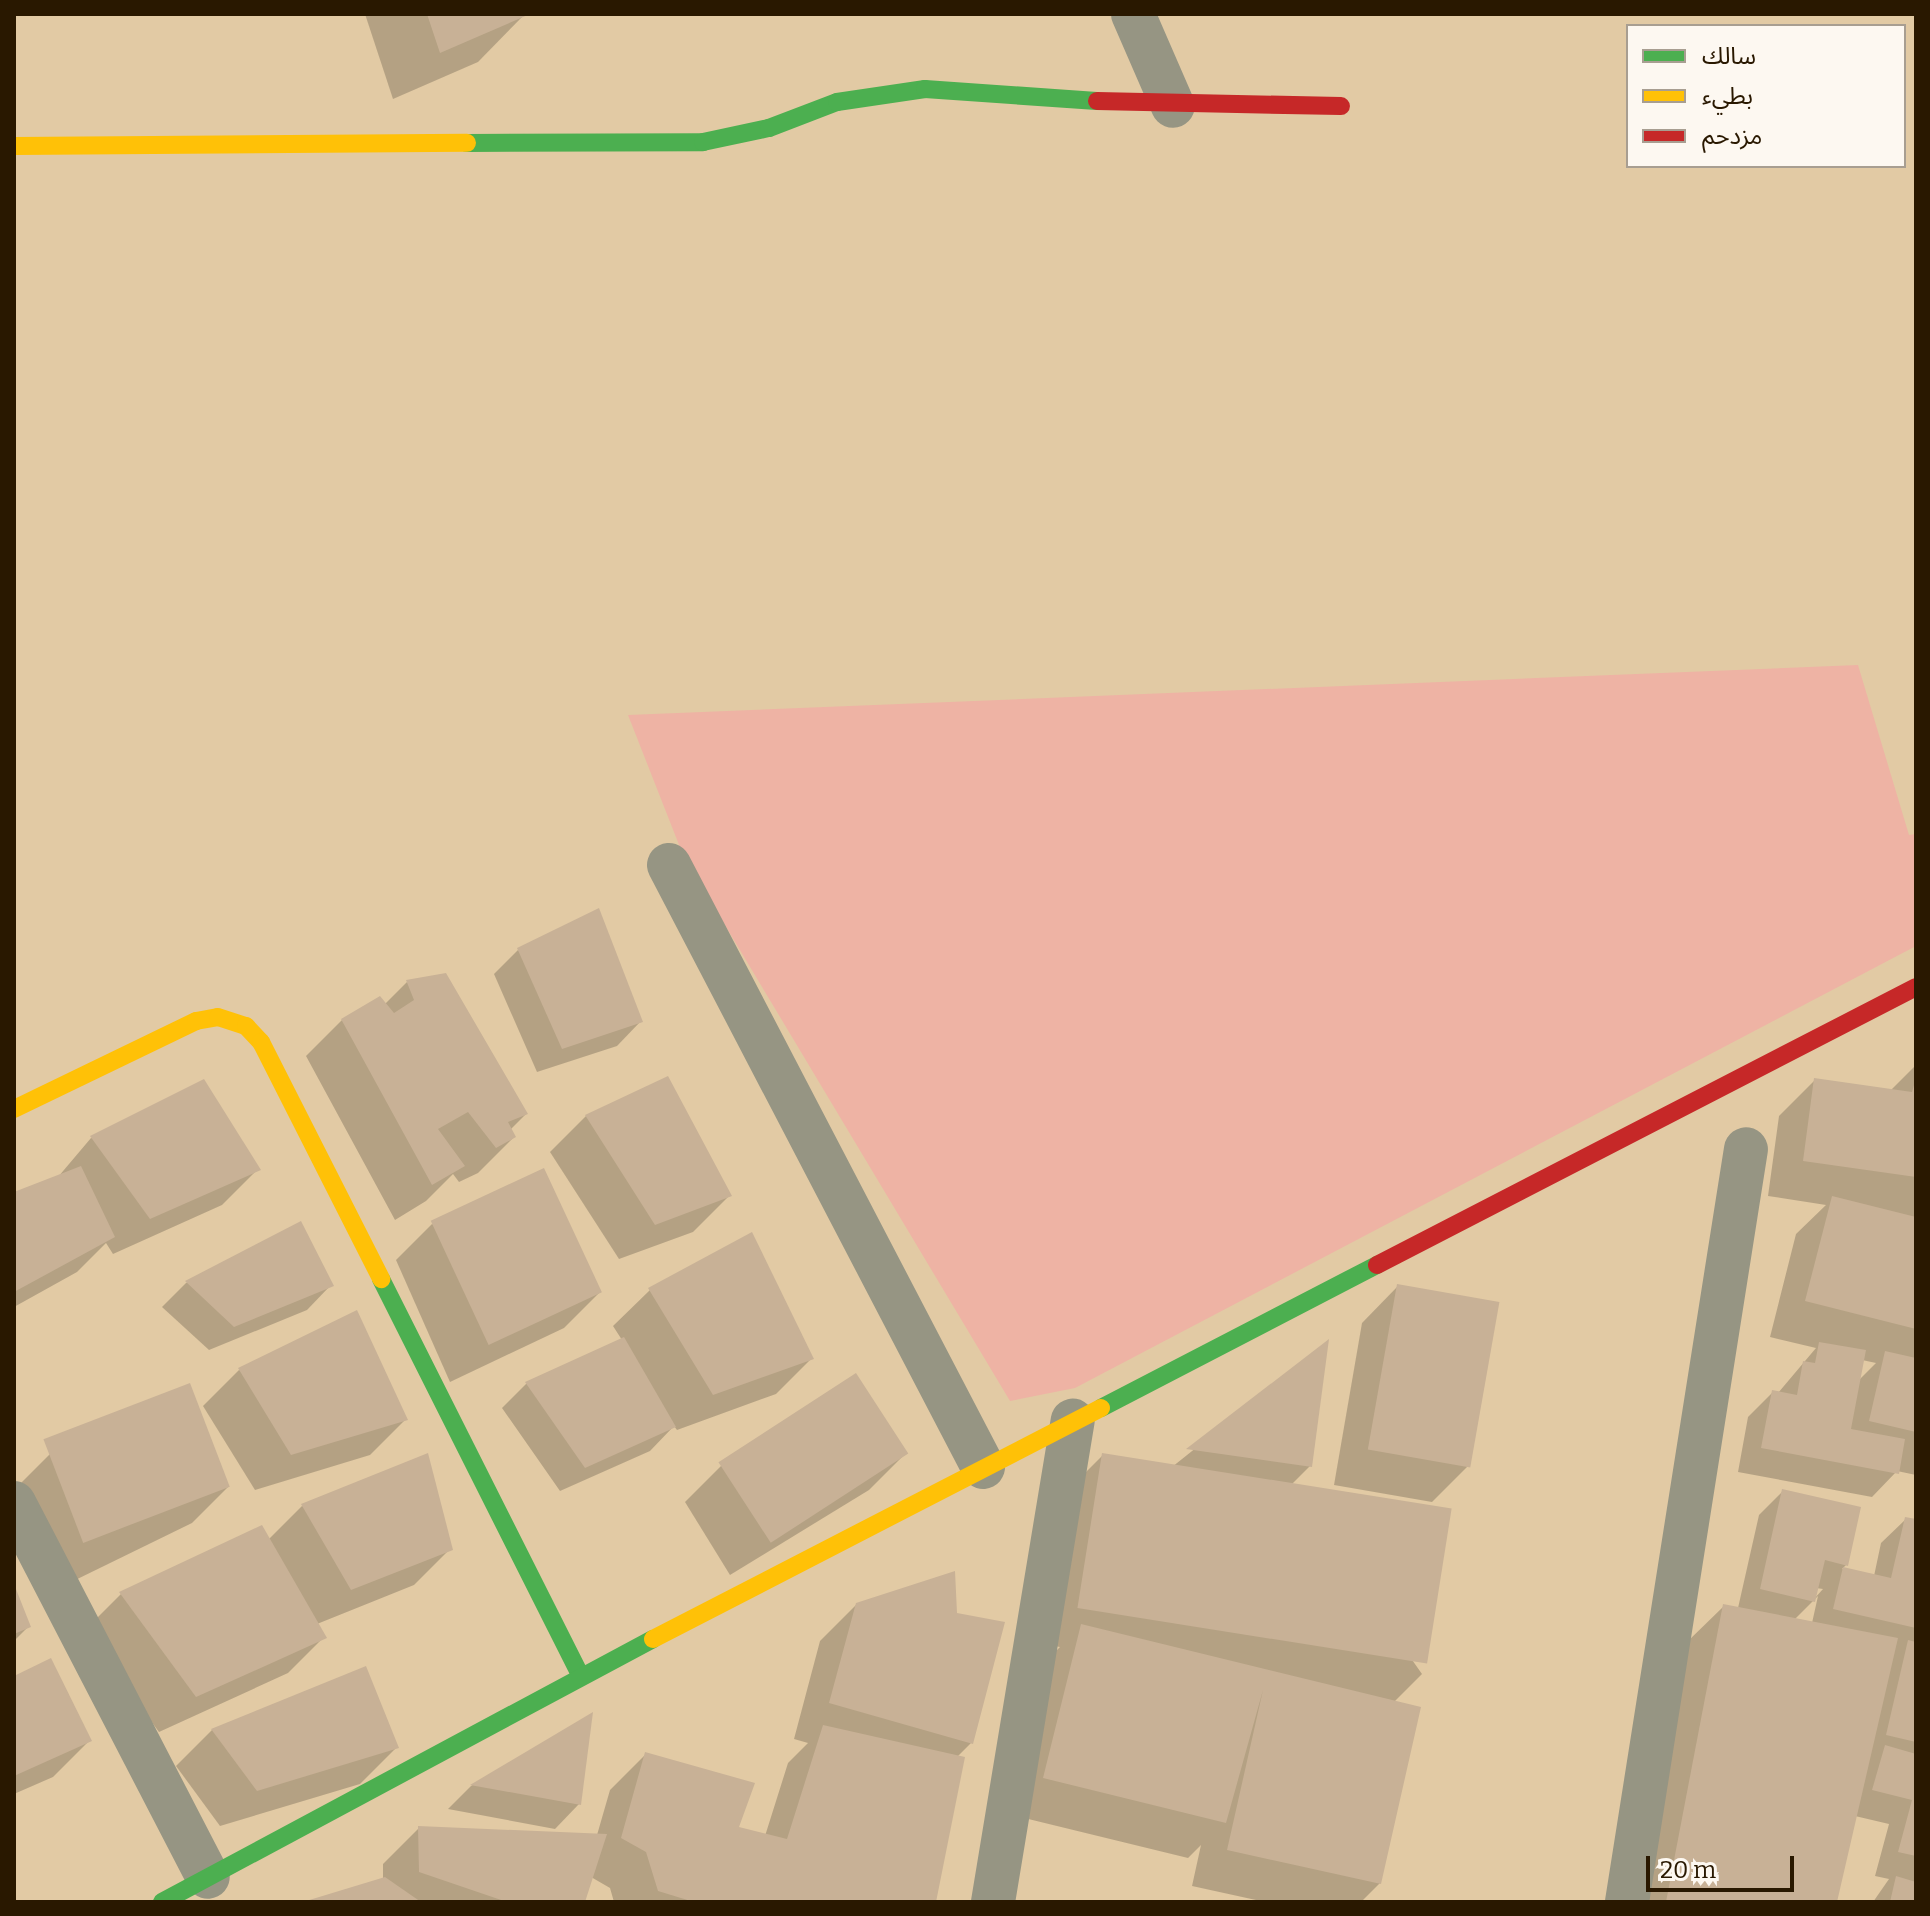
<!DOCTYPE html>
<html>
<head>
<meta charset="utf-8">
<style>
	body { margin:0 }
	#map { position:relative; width:1930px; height:1916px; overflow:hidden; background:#e2caa4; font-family:Bitter,"Noto Sans Arabic",serif }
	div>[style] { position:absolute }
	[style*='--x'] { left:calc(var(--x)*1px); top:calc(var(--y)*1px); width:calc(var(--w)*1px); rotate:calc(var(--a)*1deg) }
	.green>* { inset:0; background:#eeb3a4 }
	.shadow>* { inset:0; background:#0003 }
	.building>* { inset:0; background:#c8b196; transform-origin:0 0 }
	.street>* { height:44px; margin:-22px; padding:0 22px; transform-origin:22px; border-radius:22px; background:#969583 }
	.fast>* { height:18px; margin:-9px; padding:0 9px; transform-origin:9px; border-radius:9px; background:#4caf50 }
	.slow>* { height:18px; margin:-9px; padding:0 9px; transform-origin:9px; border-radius:9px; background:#ffc107 }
	.jam>* { height:18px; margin:-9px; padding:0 9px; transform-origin:9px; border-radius:9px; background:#c62828 }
	span { translate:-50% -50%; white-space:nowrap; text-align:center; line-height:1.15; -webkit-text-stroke:8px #fdf8f1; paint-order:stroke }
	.frame { position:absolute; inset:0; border:16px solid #291800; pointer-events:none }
	.legend { position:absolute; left:1626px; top:24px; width:280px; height:144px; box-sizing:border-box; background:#fdf8f1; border:2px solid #a89e91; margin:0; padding:10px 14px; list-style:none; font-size:24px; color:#291800 }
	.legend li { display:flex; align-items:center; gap:16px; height:40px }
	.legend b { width:40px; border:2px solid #a89e91 }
	.scale { position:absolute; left:1646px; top:1856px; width:148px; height:36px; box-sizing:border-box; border:4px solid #291800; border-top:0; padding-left:10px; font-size:24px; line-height:28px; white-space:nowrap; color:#291800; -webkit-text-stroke:6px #fdf8f1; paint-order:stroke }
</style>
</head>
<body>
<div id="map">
	<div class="green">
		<i style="clip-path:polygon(1858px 665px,1909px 835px,1916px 834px,1916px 946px,1075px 1388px,1010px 1401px,683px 855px,628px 715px)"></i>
	</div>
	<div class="shadow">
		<i style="clip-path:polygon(365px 14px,525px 14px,478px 62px,393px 99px)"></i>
		<i style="clip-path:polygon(518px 950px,641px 1021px,617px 1046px,537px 1072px,494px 974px)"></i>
		<i style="clip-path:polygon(407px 982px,526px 1114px,510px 1130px,514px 1137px,478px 1173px,459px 1182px,453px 1174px,426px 1201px,395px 1220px,306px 1056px,342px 1020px,385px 1004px)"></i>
		<i style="clip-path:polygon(evenodd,1916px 1065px,1916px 1475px,1897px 1471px,1872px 1497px,1738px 1472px,1748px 1417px,1773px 1392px,1778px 1393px,1816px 1348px,1770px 1337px,1796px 1234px,1826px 1205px,1768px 1196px,1779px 1116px,1815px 1080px,1890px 1091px,1916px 1065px,1862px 1360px,1876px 1363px,1858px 1381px,1862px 1360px)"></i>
		<i style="clip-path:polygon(667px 1079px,729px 1196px,693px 1232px,619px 1259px,550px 1152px,586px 1116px)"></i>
		<i style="clip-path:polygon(91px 1138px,258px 1169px,222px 1205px,113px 1254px,106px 1243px,77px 1272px,14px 1307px,14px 1194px,58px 1177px)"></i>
		<i style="clip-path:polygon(300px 1224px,331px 1285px,307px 1310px,209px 1350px,162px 1307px,186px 1283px)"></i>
		<i style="clip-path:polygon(432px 1224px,600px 1292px,564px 1328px,450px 1382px,396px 1260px)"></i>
		<i style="clip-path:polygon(1398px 1286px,1468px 1466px,1432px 1502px,1334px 1485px,1362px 1323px)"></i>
		<i style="clip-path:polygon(650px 1290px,812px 1358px,776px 1394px,677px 1430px,674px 1426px,650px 1451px,560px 1491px,502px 1408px,526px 1384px,622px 1340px,613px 1326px)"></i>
		<i style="clip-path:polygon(1326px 1344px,1310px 1466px,1290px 1486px,1422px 1674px,1394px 1702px,1380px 1883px,1361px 1902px,1265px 1902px,1192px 1886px,1201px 1845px,1188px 1858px,1008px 1814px,1045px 1662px,1060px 1647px,1039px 1643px,1066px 1492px,1103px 1455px,1172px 1467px)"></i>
		<i style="clip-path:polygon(239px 1370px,406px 1419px,370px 1455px,255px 1490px,203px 1406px)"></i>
		<i style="clip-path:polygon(50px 1454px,228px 1487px,192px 1523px,61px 1587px,14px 1490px)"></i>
		<i style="clip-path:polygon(905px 1454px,869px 1490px,730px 1575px,685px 1502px,721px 1466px)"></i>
		<i style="clip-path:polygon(evenodd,1783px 1491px,1846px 1565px,1842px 1569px,1874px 1576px,1881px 1543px,1906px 1519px,1916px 1522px,1916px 1902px,1873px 1902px,1889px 1879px,1875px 1876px,1889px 1824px,1855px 1816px,1835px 1902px,1639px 1902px,1687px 1642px,1724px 1606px,1738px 1608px,1759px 1515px,1783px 1491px,1816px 1588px,1823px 1589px,1814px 1599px,1816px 1588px,1783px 1491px,1818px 1596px,1812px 1623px,1794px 1620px,1818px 1596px)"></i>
		<i style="clip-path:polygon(302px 1506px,450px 1549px,414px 1585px,317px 1624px,324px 1637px,288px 1673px,159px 1732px,85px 1630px,121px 1594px,268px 1540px)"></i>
		<i style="clip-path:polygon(14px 1589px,29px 1626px,14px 1641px)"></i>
		<i style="clip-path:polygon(857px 1604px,955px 1615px,971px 1743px,957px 1757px,935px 1902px,614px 1902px,610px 1888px,591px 1877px,583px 1902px,310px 1902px,383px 1880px,383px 1864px,419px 1828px,597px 1835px,610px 1790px,646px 1754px,736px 1828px,765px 1836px,788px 1763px,808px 1743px,794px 1739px,820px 1641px)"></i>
		<i style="clip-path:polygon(365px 1669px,396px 1748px,360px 1784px,220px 1826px,176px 1766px,212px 1730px)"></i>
		<i style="clip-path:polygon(14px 1678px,89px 1741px,53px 1777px,14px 1794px)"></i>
		<i style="clip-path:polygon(591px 1716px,579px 1804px,555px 1829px,448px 1809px,471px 1786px)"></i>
	</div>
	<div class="building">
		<i style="clip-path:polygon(427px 14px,530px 14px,440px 53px)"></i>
		<i style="clip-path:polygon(599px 908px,643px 1022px,562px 1049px,517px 948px)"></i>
		<i style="clip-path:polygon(446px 973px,528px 1114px,508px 1122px,516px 1137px,496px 1148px,468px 1112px,438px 1129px,465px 1166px,432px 1185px,341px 1019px,380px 996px,394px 1013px,414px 1000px,406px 980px)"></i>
		<i style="clip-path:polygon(668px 1076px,732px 1196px,655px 1225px,585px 1115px)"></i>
		<i style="clip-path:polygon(1814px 1078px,1912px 1092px,1916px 1078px,1916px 1177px,1803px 1161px)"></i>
		<i style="clip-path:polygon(204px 1079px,261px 1170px,150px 1219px,90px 1136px)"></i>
		<i style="clip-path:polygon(81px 1166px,115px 1237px,14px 1292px,14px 1192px)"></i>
		<i style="left:544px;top:1168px;width:137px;height:125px;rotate:65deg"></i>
		<i style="clip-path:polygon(1832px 1196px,1916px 1217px,1916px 1329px,1805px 1301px)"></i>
		<i style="clip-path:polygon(301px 1221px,334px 1286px,234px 1327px,185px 1281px)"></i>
		<i style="clip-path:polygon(752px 1232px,814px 1359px,713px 1395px,648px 1288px)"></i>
		<i style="left:1397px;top:1284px;width:104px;height:168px;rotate:10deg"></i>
		<i style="clip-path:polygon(357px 1310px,408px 1420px,291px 1455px,238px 1368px)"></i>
		<i style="clip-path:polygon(624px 1337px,676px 1427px,585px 1468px,525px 1382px)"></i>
		<i style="clip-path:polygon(1329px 1339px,1312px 1467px,1186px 1449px)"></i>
		<i style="clip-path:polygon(1819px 1342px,1866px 1350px,1851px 1429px,1905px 1439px,1899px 1474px,1761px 1448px,1772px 1390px,1797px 1395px,1803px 1361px,1815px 1363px)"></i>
		<i style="clip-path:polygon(1885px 1351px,1916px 1358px,1916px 1432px,1869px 1421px)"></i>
		<i style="left:856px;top:1373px;width:96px;height:164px;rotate:57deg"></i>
		<i style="left:190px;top:1383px;width:111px;height:157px;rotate:69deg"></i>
		<i style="clip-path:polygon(428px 1453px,453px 1550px,351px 1590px,301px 1504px)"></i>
		<i style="left:1102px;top:1453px;width:354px;height:157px;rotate:9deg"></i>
		<i style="clip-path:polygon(1782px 1489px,1861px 1507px,1848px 1566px,1825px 1560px,1815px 1602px,1760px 1589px)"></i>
		<i style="clip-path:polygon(1905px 1517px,1916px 1519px,1916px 1628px,1833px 1609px,1843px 1567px,1891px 1578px)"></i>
		<i style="clip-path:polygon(262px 1525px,327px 1638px,196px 1697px,119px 1592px)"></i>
		<i style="clip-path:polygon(955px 1571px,957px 1613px,1005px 1622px,973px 1744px,829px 1703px,856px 1603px)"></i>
		<i style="clip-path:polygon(14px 1584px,31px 1627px,14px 1634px)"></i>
		<i style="clip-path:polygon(1723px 1604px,1898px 1638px,1837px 1902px,1666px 1902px)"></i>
		<i style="clip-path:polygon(1081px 1624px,1421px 1707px,1381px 1884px,1227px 1850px,1263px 1690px,1226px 1823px,1043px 1778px)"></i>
		<i style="clip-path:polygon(1908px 1640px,1916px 1642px,1916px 1742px,1886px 1735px)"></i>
		<i style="clip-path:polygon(51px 1658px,92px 1741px,14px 1776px,14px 1676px)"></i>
		<i style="clip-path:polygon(366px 1666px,399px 1748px,257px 1791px,211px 1729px)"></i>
		<i style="clip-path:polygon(593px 1712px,581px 1805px,470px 1785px)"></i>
		<i style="clip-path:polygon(823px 1725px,965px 1757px,936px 1902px,694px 1902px,658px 1891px,646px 1852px,621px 1838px,645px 1752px,755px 1783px,739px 1827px,787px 1839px)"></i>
		<i style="clip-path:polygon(1885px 1745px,1916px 1754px,1916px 1856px,1898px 1852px,1912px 1800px,1872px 1790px)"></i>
		<i style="clip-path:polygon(418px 1826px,607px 1834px,585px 1902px,507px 1902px,419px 1872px)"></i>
		<i style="clip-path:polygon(1896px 1876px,1916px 1882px,1916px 1902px,1890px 1902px)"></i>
		<i style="clip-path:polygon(385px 1877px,421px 1902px,306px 1902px,306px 1901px)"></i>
	</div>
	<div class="street">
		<i style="--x:1133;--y:14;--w:100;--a:66.5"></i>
		<i style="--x:669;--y:865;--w:679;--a:62.45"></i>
		<i style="--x:14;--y:1503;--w:421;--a:62.6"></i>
		<i style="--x:993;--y:1902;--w:488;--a:-80.6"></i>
		<i style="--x:1627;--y:1902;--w:762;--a:-81.02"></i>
	</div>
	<div class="fast">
		<i style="--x:467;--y:143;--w:236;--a:-0.2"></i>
		<i style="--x:703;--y:142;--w:67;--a:-12"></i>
		<i style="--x:769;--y:128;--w:73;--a:-20.9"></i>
		<i style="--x:837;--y:102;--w:89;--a:-8.4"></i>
		<i style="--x:925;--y:89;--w:172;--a:4"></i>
		<i style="--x:381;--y:1279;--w:445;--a:63.3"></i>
		<i style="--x:1101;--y:1408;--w:311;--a:-27.4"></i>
		<i style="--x:162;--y:1902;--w:557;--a:-28.18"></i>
	</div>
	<div class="slow">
		<i style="--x:14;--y:146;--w:453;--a:-0.4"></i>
		<i style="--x:14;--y:1109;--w:202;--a:-25.8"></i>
		<i style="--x:196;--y:1021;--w:22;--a:-10"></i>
		<i style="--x:218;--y:1017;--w:29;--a:18"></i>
		<i style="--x:246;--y:1026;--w:22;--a:47"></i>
		<i style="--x:261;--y:1042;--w:266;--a:63.1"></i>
		<i style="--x:653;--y:1639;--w:504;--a:-27.28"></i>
	</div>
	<div class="jam">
		<i style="--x:1097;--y:101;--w:244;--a:1.2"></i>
		<i style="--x:1377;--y:1265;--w:606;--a:-27.28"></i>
	</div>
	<div class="frame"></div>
	<ul class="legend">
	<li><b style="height:10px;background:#4caf50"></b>سالك</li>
	<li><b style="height:10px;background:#ffc107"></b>بطيء</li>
	<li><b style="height:10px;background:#c62828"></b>مزدحم</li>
	</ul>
	<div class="scale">20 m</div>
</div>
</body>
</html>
